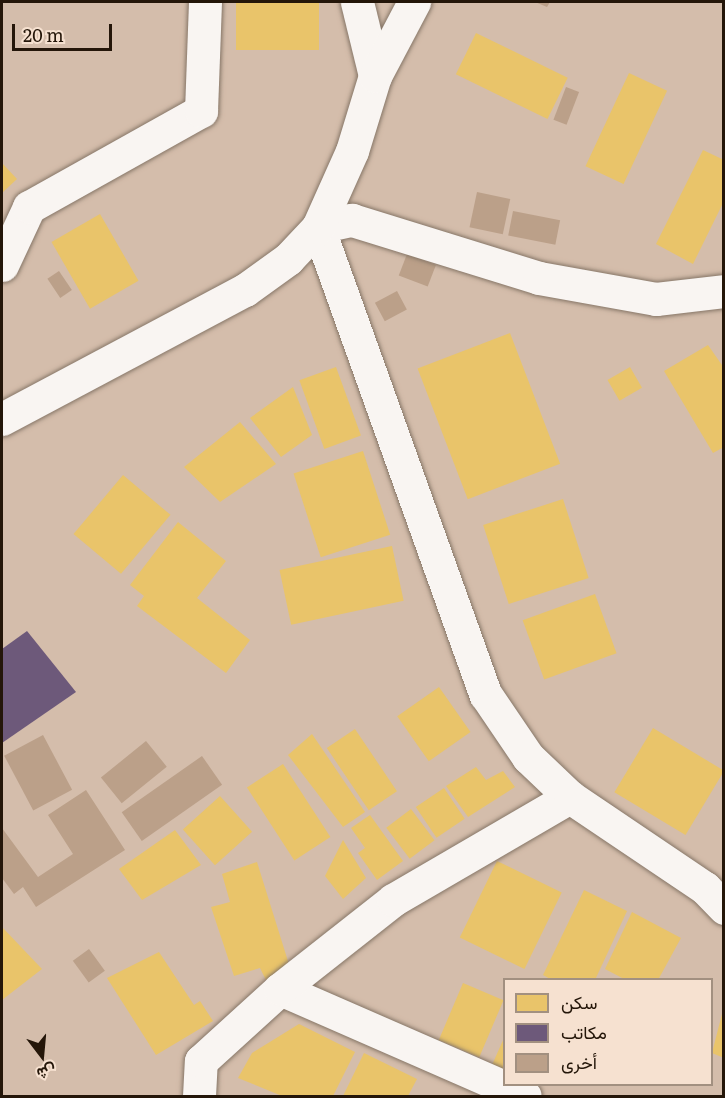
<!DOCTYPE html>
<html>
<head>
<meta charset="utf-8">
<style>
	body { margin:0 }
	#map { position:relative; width:725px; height:1098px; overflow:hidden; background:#d4bdab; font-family:Literata,Vazirmatn,serif }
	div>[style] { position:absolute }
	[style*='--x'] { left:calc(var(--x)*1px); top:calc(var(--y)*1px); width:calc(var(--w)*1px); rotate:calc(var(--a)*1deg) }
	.homes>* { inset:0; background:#e9c46a; transform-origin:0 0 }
	.offices>* { inset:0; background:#6d597a }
	.building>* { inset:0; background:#bba089; transform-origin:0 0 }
	.roads { filter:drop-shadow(0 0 2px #867667) drop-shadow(0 0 2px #867667) }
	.street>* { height:33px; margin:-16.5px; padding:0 16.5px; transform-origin:16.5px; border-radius:16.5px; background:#f9f5f2 }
	.secondary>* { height:33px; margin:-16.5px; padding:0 16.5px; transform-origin:16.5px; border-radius:16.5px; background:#f9f5f2 }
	span { translate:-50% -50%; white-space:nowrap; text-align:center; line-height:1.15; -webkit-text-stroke:6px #f6e1d0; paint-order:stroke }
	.frame { position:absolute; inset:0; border:3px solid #241609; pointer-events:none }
	.legend { position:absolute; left:503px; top:978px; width:210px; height:108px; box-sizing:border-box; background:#f6e1d0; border:2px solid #a29080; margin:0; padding:8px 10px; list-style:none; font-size:18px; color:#241609 }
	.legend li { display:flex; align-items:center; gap:12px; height:30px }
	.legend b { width:30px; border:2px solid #a29080 }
	.north { position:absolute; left:12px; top:1026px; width:60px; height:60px; -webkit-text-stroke:4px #f6e1d0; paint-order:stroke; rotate:164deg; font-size:16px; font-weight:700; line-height:24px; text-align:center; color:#241609 }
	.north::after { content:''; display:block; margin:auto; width:21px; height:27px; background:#241609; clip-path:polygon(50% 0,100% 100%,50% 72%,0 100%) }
	.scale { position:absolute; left:12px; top:24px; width:100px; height:27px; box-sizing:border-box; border:3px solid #241609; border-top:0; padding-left:8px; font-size:18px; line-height:21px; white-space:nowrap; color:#241609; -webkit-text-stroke:4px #f6e1d0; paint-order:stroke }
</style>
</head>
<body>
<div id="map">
	<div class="homes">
		<i style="left:236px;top:2px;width:83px;height:48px"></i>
		<i style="left:476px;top:33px;width:102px;height:46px;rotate:26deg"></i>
		<i style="left:629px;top:73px;width:42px;height:103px;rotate:25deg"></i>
		<i style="clip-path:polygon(703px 150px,724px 160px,724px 201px,693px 264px,656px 244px)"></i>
		<i style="clip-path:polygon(2px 163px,17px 179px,2px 193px)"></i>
		<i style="left:100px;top:214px;width:77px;height:56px;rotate:60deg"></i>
		<i style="left:510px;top:333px;width:140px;height:99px;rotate:69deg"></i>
		<i style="clip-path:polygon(708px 345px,724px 368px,724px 447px,713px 453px,664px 371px)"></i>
		<i style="left:336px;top:367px;width:73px;height:39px;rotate:70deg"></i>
		<i style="left:630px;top:367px;width:24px;height:26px;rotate:60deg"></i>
		<i style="clip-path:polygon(293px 387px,312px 435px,281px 457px,250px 418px)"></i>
		<i style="clip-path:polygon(240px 422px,276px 464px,220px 502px,184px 467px)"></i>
		<i style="left:363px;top:451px;width:88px;height:73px;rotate:72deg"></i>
		<i style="left:123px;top:475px;width:62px;height:77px;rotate:40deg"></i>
		<i style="left:563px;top:499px;width:83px;height:84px;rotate:72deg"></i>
		<i style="clip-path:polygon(178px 522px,226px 561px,197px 598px,250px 640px,226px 673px,137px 606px,144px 596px,130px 585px)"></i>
		<i style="left:392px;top:546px;width:56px;height:115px;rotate:78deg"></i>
		<i style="left:595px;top:594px;width:63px;height:77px;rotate:70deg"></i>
		<i style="left:439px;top:687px;width:55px;height:51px;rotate:55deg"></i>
		<i style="left:653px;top:728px;width:83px;height:75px;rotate:31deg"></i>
		<i style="left:355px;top:729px;width:75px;height:34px;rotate:56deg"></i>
		<i style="clip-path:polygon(312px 734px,365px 812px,343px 827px,288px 755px)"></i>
		<i style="left:283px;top:764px;width:87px;height:43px;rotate:57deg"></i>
		<i style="clip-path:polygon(476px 767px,486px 780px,503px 771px,515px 787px,468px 817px,446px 786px)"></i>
		<i style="left:444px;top:788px;width:37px;height:34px;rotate:56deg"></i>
		<i style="left:220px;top:796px;width:48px;height:50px;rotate:48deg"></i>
		<i style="left:411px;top:809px;width:39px;height:31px;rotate:53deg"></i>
		<i style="clip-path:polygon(370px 815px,403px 861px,377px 880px,358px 853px,365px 848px,351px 828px)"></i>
		<i style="clip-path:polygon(175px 830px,201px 865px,142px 900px,119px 869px)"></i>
		<i style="clip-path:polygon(343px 840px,366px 878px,343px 899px,325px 876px)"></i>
		<i style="left:497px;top:861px;width:72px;height:85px;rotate:26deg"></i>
		<i style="clip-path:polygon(257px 862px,292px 974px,267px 982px,260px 968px,234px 976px,211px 907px,230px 902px,222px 874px)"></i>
		<i style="clip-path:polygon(584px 890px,627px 911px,595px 980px,552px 980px,543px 975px)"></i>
		<i style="clip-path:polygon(632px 912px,681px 938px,658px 980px,626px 980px,605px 969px)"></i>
		<i style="clip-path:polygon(2px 927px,42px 969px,2px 1000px)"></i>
		<i style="clip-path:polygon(159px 952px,194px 1005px,200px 1001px,213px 1021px,156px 1055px,107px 978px)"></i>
		<i style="left:463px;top:983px;width:44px;height:62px;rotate:23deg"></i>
		<i style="clip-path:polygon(723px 1010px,724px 1010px,724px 1058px,712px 1053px)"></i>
		<i style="clip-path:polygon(299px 1024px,355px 1052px,333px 1096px,282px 1096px,238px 1078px,252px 1053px)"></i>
		<i style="clip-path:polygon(504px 1038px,504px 1071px,492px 1065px)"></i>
		<i style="clip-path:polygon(364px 1053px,417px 1079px,408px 1096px,343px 1096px)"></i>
	</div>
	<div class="offices">
		<i style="clip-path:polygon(27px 631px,76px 692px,2px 743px,2px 649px)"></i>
	</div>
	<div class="building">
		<i style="clip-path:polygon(535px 2px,550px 2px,547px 7px)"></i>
		<i style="left:566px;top:87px;width:14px;height:35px;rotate:21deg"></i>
		<i style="left:477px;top:192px;width:34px;height:36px;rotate:12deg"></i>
		<i style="left:513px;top:211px;width:48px;height:25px;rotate:11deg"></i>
		<i style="left:407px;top:254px;width:31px;height:23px;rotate:21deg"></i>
		<i style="left:59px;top:271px;width:23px;height:14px;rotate:56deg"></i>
		<i style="left:397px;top:291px;width:21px;height:25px;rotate:62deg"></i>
		<i style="left:43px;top:735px;width:62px;height:44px;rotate:62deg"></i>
		<i style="left:146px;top:741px;width:33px;height:58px;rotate:51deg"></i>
		<i style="left:202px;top:756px;width:35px;height:98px;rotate:55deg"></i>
		<i style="clip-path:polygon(86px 790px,125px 850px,36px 907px,23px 887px,14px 894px,2px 878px,2px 828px,38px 877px,73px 854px,48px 815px)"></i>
		<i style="left:89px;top:949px;width:27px;height:20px;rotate:54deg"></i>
	</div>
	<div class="roads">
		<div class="street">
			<i style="--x:357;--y:2;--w:76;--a:76.3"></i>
			<i style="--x:318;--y:227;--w:35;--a:-12"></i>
			<i style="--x:352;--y:220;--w:196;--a:17.2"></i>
			<i style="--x:539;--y:278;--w:119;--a:10.2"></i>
			<i style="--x:656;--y:299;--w:68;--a:-6.7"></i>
			<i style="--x:2;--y:265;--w:64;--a:-65"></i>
			<i style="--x:29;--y:207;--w:197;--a:-29.2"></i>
			<i style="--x:201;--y:111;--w:109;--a:-87.9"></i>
			<i style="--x:280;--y:989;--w:267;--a:23.6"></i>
			<i style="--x:199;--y:1096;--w:35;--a:-87"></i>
			<i style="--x:201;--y:1061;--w:107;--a:-42.3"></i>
			<i style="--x:280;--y:989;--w:144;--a:-38.2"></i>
			<i style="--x:393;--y:900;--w:205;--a:-30.2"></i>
		</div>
		<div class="secondary">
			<i style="--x:318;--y:227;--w:497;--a:70.3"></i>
			<i style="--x:486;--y:695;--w:75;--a:55.9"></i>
			<i style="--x:528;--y:757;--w:58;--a:43.6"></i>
			<i style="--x:570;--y:797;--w:163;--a:34"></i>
			<i style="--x:705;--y:888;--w:28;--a:46"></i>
			<i style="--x:2;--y:419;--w:275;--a:-28"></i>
			<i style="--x:245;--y:290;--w:53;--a:-35.8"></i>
			<i style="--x:288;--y:259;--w:44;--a:-46.8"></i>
			<i style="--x:318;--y:227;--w:83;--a:-65.9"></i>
			<i style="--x:352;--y:151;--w:78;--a:-73"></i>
			<i style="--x:375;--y:76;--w:84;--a:-62.2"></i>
		</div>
	</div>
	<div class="frame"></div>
	<ul class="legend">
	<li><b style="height:16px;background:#e9c46a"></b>سكن</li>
	<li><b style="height:16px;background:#6d597a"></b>مكاتب</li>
	<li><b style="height:16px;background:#bba089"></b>أخرى</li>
	</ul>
	<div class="north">ش</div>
	<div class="scale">20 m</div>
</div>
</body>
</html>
